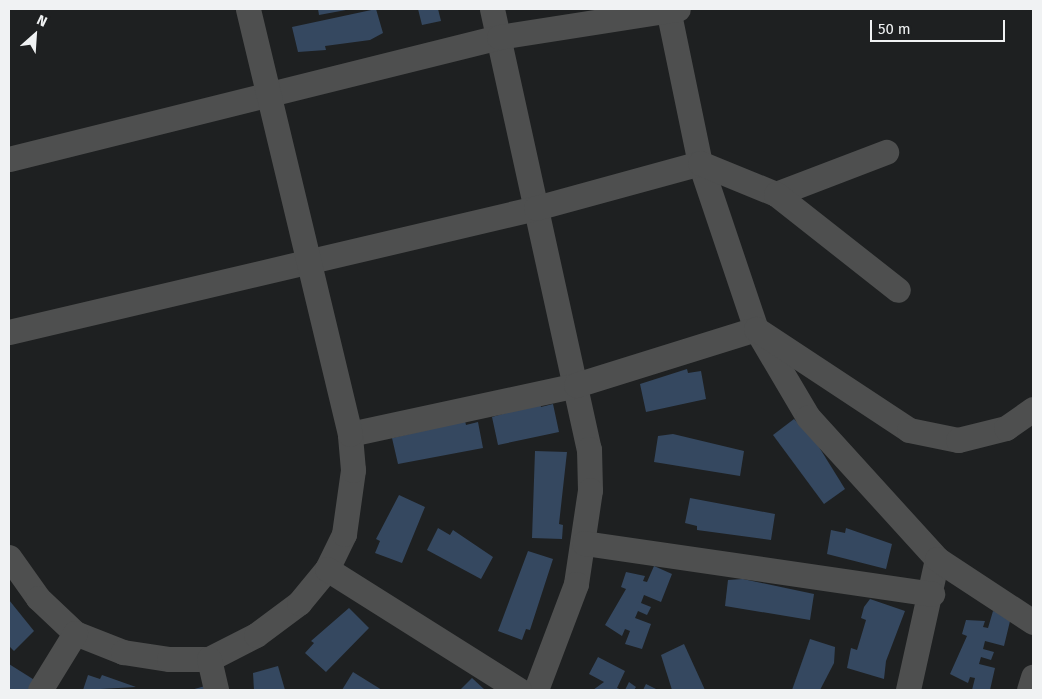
<!DOCTYPE html>
<html>
<head>
<meta charset="utf-8">
<style>
	body { margin:0 }
	#map { position:relative; width:1042px; height:699px; overflow:hidden; background:#1e2021; font-family:"Fira Sans",sans-serif }
	div>[style] { position:absolute }
	[style*='--x'] { left:calc(var(--x)*1px); top:calc(var(--y)*1px); width:calc(var(--w)*1px); rotate:calc(var(--a)*1deg) }
	.building>* { inset:0; background:#354860 }
	.minor>* { height:25px; margin:-12.5px; padding:0 12.5px; transform-origin:12.5px; border-radius:12.5px; background:#4e4f4f }
	span { translate:-50% -50%; white-space:nowrap; text-align:center; line-height:1.15; -webkit-text-stroke:4px #1e2021; paint-order:stroke }
	.frame { position:absolute; inset:0; border:10px solid #f0f2f3; pointer-events:none }
	.north { position:absolute; left:10px; top:10px; width:50px; height:50px; -webkit-text-stroke:4px #1e2021; paint-order:stroke; rotate:26deg; font-size:14px; font-weight:700; line-height:20px; text-align:center; color:#f0f2f3 }
	.north::after { content:''; display:block; margin:auto; width:18px; height:22px; background:#f0f2f3; clip-path:polygon(50% 0,100% 100%,50% 72%,0 100%) }
	.scale { position:absolute; left:870px; top:20px; width:135px; height:22px; box-sizing:border-box; border:2px solid #f0f2f3; border-top:0; padding-left:6px; font-size:15px; line-height:18px; white-space:nowrap; color:#f0f2f3; -webkit-text-stroke:4px #1e2021; paint-order:stroke }
</style>
</head>
<body>
<div id="map">
	<div class="building">
		<i style="clip-path:polygon(318px 9px,346px 9px,346px 10px,319px 15px)"></i>
		<i style="clip-path:polygon(376px 9px,383px 33px,370px 40px,325px 46px,326px 50px,298px 52px,292px 27px)"></i>
		<i style="clip-path:polygon(418px 9px,438px 9px,441px 21px,422px 25px)"></i>
		<i style="clip-path:polygon(687px 369px,688px 373px,701px 371px,706px 399px,646px 412px,640px 384px)"></i>
		<i style="clip-path:polygon(540px 403px,541px 407px,553px 404px,559px 432px,498px 445px,492px 417px)"></i>
		<i style="clip-path:polygon(794px 419px,814px 439px,845px 489px,824px 504px,773px 435px)"></i>
		<i style="clip-path:polygon(465px 421px,466px 425px,478px 422px,483px 448px,398px 464px,392px 438px)"></i>
		<i style="clip-path:polygon(673px 434px,744px 451px,740px 476px,654px 462px,658px 436px)"></i>
		<i style="clip-path:polygon(535px 451px,567px 452px,559px 524px,563px 525px,562px 539px,532px 538px)"></i>
		<i style="clip-path:polygon(399px 495px,425px 507px,402px 563px,375px 553px,380px 541px,376px 539px)"></i>
		<i style="clip-path:polygon(690px 498px,775px 514px,771px 540px,697px 530px,697px 526px,685px 523px)"></i>
		<i style="clip-path:polygon(438px 528px,450px 535px,453px 530px,493px 557px,481px 579px,427px 550px)"></i>
		<i style="clip-path:polygon(846px 528px,892px 544px,886px 569px,827px 554px,831px 530px,845px 533px)"></i>
		<i style="clip-path:polygon(528px 551px,553px 559px,530px 630px,526px 629px,522px 640px,498px 631px)"></i>
		<i style="clip-path:polygon(654px 566px,672px 574px,661px 602px,644px 595px,641px 603px,651px 607px,647px 615px,638px 611px,635px 618px,651px 624px,642px 649px,625px 644px,630px 631px,625px 629px,622px 636px,605px 625px,626px 589px,621px 587px,626px 572px,645px 576px,643px 581px,647px 582px)"></i>
		<i style="clip-path:polygon(743px 579px,814px 594px,810px 620px,725px 606px,728px 580px)"></i>
		<i style="clip-path:polygon(870px 599px,905px 611px,886px 661px,884px 679px,847px 668px,851px 648px,857px 650px,866px 620px,861px 618px,864px 607px)"></i>
		<i style="clip-path:polygon(9px 600px,34px 631px,14px 651px,9px 646px)"></i>
		<i style="clip-path:polygon(349px 608px,369px 628px,326px 672px,305px 653px,314px 643px,311px 641px)"></i>
		<i style="clip-path:polygon(993px 611px,1011px 617px,1004px 646px,985px 641px,983px 649px,994px 652px,991px 660px,981px 657px,979px 664px,995px 668px,990px 690px,972px 690px,975px 678px,970px 677px,968px 683px,950px 674px,967px 636px,962px 634px,966px 620px,985px 621px,983px 627px,988px 628px)"></i>
		<i style="clip-path:polygon(810px 639px,835px 647px,834px 663px,820px 690px,792px 690px)"></i>
		<i style="clip-path:polygon(684px 644px,705px 690px,672px 690px,661px 655px)"></i>
		<i style="clip-path:polygon(598px 657px,625px 671px,617px 688px,622px 690px,593px 690px,604px 682px,589px 674px)"></i>
		<i style="clip-path:polygon(9px 664px,36px 681px,31px 690px,9px 690px)"></i>
		<i style="clip-path:polygon(278px 666px,285px 690px,254px 690px,253px 673px)"></i>
		<i style="clip-path:polygon(353px 672px,382px 690px,342px 690px)"></i>
		<i style="clip-path:polygon(88px 675px,100px 679px,102px 675px,136px 687px,83px 690px)"></i>
		<i style="clip-path:polygon(472px 678px,485px 690px,460px 690px)"></i>
		<i style="clip-path:polygon(629px 682px,636px 687px,634px 690px,625px 690px)"></i>
		<i style="clip-path:polygon(646px 684px,658px 690px,643px 690px)"></i>
		<i style="clip-path:polygon(205px 686px,206px 690px,191px 690px)"></i>
	</div>
	<div class="minor">
		<i style="--x:492;--y:9;--w:451;--a:77.6"></i>
		<i style="--x:589;--y:449;--w:41;--a:88.6"></i>
		<i style="--x:590;--y:490;--w:95;--a:98.5"></i>
		<i style="--x:576;--y:584;--w:113;--a:110.7"></i>
		<i style="--x:668;--y:9;--w:157;--a:78.3"></i>
		<i style="--x:700;--y:163;--w:175;--a:71.4"></i>
		<i style="--x:756;--y:329;--w:102;--a:59.4"></i>
		<i style="--x:808;--y:417;--w:192;--a:47.7"></i>
		<i style="--x:937;--y:559;--w:134;--a:102.5"></i>
		<i style="--x:9;--y:159;--w:505;--a:-13.98"></i>
		<i style="--x:499;--y:37;--w:181;--a:-8.9"></i>
		<i style="--x:776;--y:194;--w:118;--a:-20.9"></i>
		<i style="--x:9;--y:332;--w:541;--a:-13.24"></i>
		<i style="--x:536;--y:208;--w:170;--a:-15.3"></i>
		<i style="--x:700;--y:163;--w:82;--a:22.2"></i>
		<i style="--x:776;--y:194;--w:155;--a:38.2"></i>
		<i style="--x:350;--y:434;--w:231;--a:-12.2"></i>
		<i style="--x:576;--y:385;--w:189;--a:-17.3"></i>
		<i style="--x:756;--y:329;--w:183;--a:33.4"></i>
		<i style="--x:909;--y:430;--w:50;--a:11.5"></i>
		<i style="--x:958;--y:440;--w:49;--a:-14"></i>
		<i style="--x:1006;--y:428;--w:33;--a:-35"></i>
		<i style="--x:584;--y:543;--w:352;--a:8.3"></i>
		<i style="--x:9;--y:557;--w:50;--a:54.7"></i>
		<i style="--x:38;--y:598;--w:51;--a:43.4"></i>
		<i style="--x:75;--y:633;--w:52;--a:21.6"></i>
		<i style="--x:123;--y:652;--w:47;--a:8.7"></i>
		<i style="--x:169;--y:659;--w:40;--a:0"></i>
		<i style="--x:209;--y:659;--w:53;--a:-27.1"></i>
		<i style="--x:256;--y:635;--w:54;--a:-36.7"></i>
		<i style="--x:299;--y:603;--w:44;--a:-50.5"></i>
		<i style="--x:327;--y:569;--w:39;--a:-64"></i>
		<i style="--x:344;--y:534;--w:65;--a:-82"></i>
		<i style="--x:353;--y:470;--w:36;--a:-95"></i>
		<i style="--x:350;--y:434;--w:437;--a:-103.5"></i>
		<i style="--x:937;--y:559;--w:115;--a:33.3"></i>
		<i style="--x:327;--y:569;--w:227;--a:32.2"></i>
		<i style="--x:209;--y:659;--w:32;--a:77"></i>
		<i style="--x:40;--y:690;--w:67;--a:-58.4"></i>
		<i style="--x:1029;--y:690;--w:14;--a:-73"></i>
	</div>
	<div class="frame"></div>
	<div class="north">N</div>
	<div class="scale">50 m</div>
</div>
</body>
</html>
